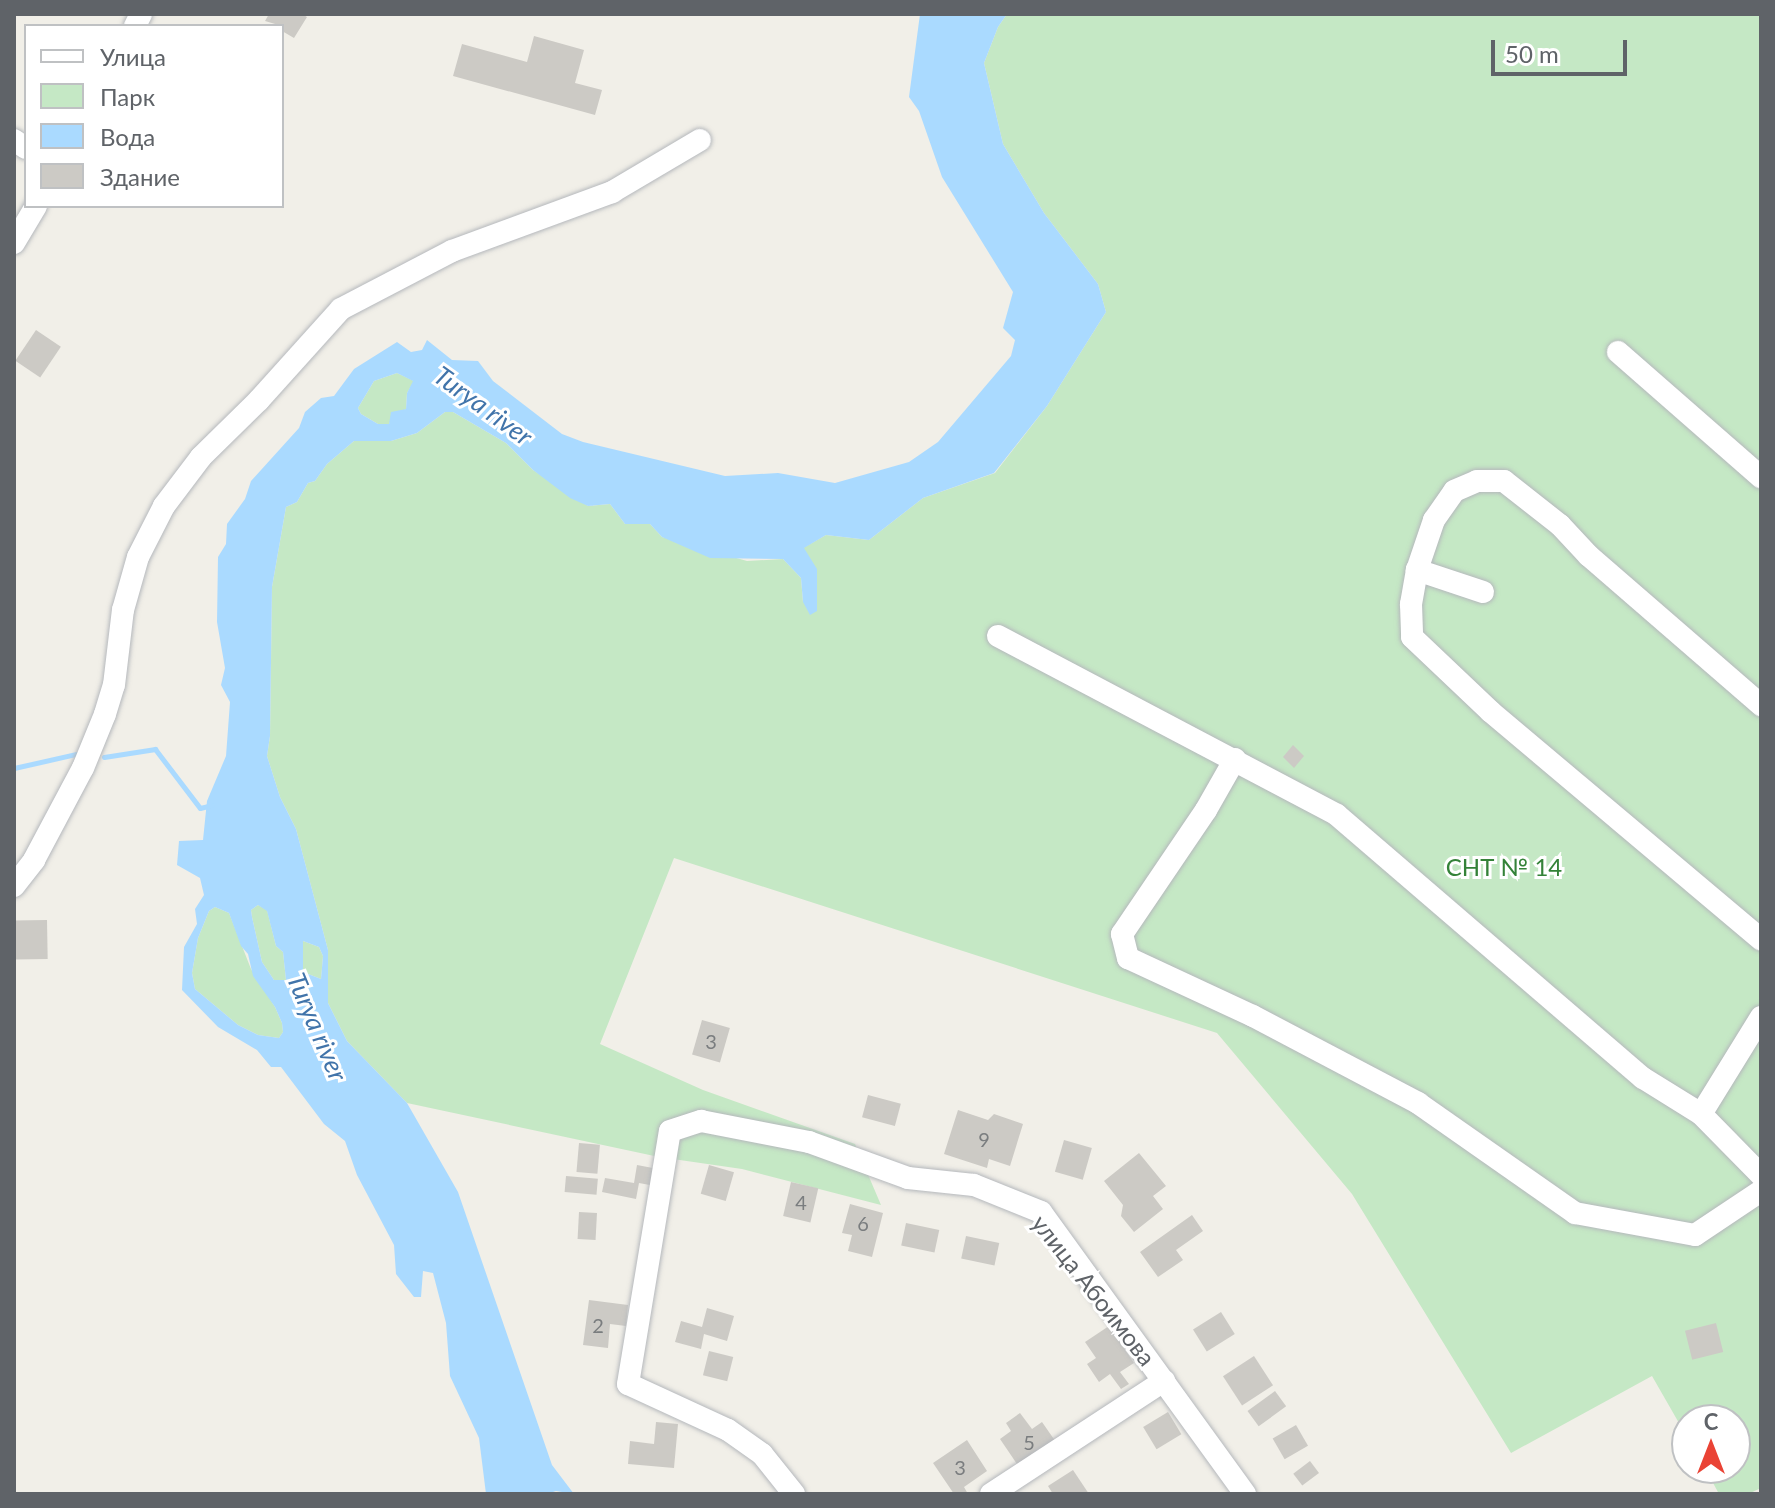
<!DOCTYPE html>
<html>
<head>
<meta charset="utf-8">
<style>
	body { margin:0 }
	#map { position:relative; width:1775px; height:1508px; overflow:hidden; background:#f1efe8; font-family:Lato,sans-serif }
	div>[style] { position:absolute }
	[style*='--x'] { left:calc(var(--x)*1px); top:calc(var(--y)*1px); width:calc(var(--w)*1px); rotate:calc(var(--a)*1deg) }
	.green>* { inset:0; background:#c5e8c5 }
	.water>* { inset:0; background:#aadaff }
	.stream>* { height:5px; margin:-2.5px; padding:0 2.5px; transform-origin:2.5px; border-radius:2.5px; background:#aadaff }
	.building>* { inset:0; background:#cccac5; transform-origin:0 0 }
	.roads { filter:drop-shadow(0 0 2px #b5b8bc) drop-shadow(0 0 2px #b5b8bc) }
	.minor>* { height:22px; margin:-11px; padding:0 11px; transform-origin:11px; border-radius:11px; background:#fff }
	span { translate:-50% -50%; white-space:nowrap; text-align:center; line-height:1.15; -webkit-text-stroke:6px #fff; paint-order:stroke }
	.number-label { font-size:20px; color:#7a7d7f }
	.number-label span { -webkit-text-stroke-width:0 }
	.park-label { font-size:24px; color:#348238 }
	.street-label { font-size:24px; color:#5f6368 }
	.water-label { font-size:26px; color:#4174aa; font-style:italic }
	.frame { position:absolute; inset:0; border:16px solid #5f6368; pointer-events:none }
	.legend { position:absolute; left:24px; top:24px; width:260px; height:184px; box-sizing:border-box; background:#fff; border:2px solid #bfc1c3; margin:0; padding:10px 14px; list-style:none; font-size:24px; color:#5f6368 }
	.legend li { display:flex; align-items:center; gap:16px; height:40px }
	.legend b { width:40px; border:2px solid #bfc1c3 }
	.north { position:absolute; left:1671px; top:1404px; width:80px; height:80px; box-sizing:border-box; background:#fff; border:2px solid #bfc1c3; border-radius:50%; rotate:0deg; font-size:22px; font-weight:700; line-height:32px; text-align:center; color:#5f6368 }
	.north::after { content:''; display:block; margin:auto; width:28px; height:36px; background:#ea4335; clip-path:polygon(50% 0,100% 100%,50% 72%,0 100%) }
	.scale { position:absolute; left:1491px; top:40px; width:136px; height:36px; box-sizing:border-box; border:4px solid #5f6368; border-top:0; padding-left:10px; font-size:24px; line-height:28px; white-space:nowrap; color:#5f6368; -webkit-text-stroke:6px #fff; paint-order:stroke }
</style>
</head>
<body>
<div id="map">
	<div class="green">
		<i style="clip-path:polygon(1007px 14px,1761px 14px,1761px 1488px,1748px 1494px,1719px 1494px,1705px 1468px,1735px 1468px,1735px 1420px,1687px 1420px,1687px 1437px,1652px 1376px,1511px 1453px,1352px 1194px,1217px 1033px,674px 858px,600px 1044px,703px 1090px,855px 1144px,881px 1205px,742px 1169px,659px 1157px,407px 1103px,347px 1041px,328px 1003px,328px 950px,296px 829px,280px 797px,267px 756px,270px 736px,272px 587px,286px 507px,297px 502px,308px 483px,315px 481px,327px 464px,354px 441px,391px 441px,417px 433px,445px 412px,453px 412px,506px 443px,533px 470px,588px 506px,610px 504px,625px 524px,650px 524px,662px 537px,747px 561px,783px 559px,801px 578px,803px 602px,803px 548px,826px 535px,869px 540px,923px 498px,995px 473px,1047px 406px,1106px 312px,1098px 284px,1044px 213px,1003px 144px,984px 63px,998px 27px)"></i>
		<i style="clip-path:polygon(397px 373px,414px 381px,407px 393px,406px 409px,393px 416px,389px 424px,378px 424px,361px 414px,358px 408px,374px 381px)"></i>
		<i style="clip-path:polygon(258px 905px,267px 910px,276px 946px,283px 952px,286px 980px,274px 980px,262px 962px,252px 917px,251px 910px)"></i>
		<i style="clip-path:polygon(215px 907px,229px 913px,251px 969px,275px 1007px,282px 1023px,283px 1032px,279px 1038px,258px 1035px,238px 1025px,195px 989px,192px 973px,198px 938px,209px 911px)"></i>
		<i style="clip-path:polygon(303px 941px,319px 947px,323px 956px,321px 979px,303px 972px)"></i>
	</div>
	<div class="water">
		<i style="clip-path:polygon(evenodd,920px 14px,1007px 14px,998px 27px,984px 63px,1003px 144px,1044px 213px,1098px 284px,1106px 312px,1047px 406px,994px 473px,923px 498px,869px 540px,826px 535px,804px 548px,817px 569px,817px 611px,810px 615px,803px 602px,801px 578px,783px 559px,710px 558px,662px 537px,650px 524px,625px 524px,610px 504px,588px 506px,570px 498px,533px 470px,506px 443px,453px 412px,445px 412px,417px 433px,391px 441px,354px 441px,327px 464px,315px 481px,308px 483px,297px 502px,286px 507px,272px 587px,270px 736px,267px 756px,280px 797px,296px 829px,328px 950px,328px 1003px,347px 1041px,407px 1103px,458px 1192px,552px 1465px,574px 1494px,556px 1491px,547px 1494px,486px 1494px,479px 1438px,450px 1376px,446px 1323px,433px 1273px,423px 1271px,421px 1297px,414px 1297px,396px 1274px,394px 1245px,357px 1175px,345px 1141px,324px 1124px,281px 1067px,271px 1067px,257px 1050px,218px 1027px,182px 990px,184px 947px,197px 924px,195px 909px,204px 895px,200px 878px,177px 865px,179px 841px,203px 840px,207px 801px,226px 756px,230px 702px,221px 685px,225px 668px,217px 622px,218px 557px,226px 544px,227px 524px,245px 499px,251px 481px,299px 428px,305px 412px,321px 398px,334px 396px,354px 369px,397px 342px,411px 352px,422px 350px,427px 340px,452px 360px,478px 361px,493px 381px,562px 434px,583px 442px,725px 476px,778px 473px,835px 483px,909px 462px,938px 442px,1011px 356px,1015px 340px,1003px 328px,1013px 292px,942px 177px,919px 111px,909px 97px,920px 14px,397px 373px,413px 381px,407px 393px,406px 409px,391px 412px,389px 424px,378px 424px,361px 414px,358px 408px,374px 381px,397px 373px,920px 14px,258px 905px,267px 911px,276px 946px,283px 952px,286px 980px,274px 980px,262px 962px,252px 917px,251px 910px,258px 905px,920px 14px,215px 907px,229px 913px,241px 946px,248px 954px,253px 976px,275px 1007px,282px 1023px,283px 1032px,279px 1038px,258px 1035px,238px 1025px,195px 989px,192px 973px,198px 938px,209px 911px,215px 907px,920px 14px,303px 941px,319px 947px,323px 956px,321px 979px,303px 972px,303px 941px)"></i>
	</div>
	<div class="stream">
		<i style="--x:104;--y:757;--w:52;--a:-8.9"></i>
		<i style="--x:155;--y:749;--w:74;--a:52.7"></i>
		<i style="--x:200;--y:808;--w:12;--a:-14"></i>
		<i style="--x:14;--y:768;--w:64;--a:-12.7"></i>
	</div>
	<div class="building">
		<i style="clip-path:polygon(269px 14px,302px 14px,307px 17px,294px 38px,282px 31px,282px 26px,265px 21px)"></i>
		<i style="clip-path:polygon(534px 36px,584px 50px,575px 83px,602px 90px,595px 115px,453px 76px,462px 44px,527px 62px)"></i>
		<i style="left:36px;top:330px;width:30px;height:37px;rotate:34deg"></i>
		<i style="clip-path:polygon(1293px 745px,1304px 756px,1294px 768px,1283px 757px)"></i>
		<i style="left:47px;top:920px;width:39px;height:33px;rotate:89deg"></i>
		<i style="left:702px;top:1020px;width:29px;height:36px;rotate:16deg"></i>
		<i style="left:868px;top:1095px;width:34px;height:23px;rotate:15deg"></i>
		<i style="clip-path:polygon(958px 1110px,988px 1120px,994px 1114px,1023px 1124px,1010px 1166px,989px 1159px,987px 1168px,944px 1154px)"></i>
		<i style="left:1064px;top:1140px;width:29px;height:33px;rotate:16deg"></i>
		<i style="left:579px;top:1143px;width:21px;height:29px;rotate:5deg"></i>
		<i style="clip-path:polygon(1139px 1153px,1166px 1186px,1153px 1196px,1163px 1209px,1134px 1232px,1121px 1216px,1123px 1205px,1104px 1181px)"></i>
		<i style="clip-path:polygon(637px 1165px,658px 1169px,655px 1186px,639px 1183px,636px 1199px,602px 1192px,605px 1178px,634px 1183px)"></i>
		<i style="left:709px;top:1165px;width:26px;height:30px;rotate:16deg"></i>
		<i style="left:566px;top:1176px;width:32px;height:16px;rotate:5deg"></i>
		<i style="left:791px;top:1182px;width:28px;height:35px;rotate:13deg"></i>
		<i style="clip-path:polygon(850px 1204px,883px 1213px,872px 1257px,848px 1251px,852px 1235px,842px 1233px)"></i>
		<i style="left:579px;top:1212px;width:18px;height:27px;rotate:3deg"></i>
		<i style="clip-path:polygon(1192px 1215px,1203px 1231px,1176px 1250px,1183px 1260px,1158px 1277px,1140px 1252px)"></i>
		<i style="left:906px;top:1223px;width:34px;height:23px;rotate:12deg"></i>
		<i style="left:966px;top:1236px;width:34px;height:23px;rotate:12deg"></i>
		<i style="clip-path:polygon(589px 1300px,628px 1305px,626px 1326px,610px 1324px,608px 1348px,583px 1345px)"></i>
		<i style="clip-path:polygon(707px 1308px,734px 1316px,727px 1341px,704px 1334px,701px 1349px,675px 1342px,681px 1321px,702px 1327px)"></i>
		<i style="left:1221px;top:1312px;width:26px;height:33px;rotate:58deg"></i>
		<i style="left:1716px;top:1323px;width:30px;height:32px;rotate:76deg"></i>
		<i style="clip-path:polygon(1109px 1326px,1134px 1363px,1120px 1372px,1129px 1384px,1121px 1389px,1110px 1374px,1099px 1382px,1087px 1364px,1096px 1358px,1085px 1342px)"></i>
		<i style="left:709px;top:1351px;width:25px;height:25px;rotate:14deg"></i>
		<i style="left:1254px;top:1356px;width:35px;height:37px;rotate:57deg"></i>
		<i style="left:1275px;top:1391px;width:19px;height:34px;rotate:54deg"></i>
		<i style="left:1168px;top:1412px;width:26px;height:29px;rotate:59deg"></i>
		<i style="clip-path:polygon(1020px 1413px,1032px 1429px,1042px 1422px,1058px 1445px,1021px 1470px,1000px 1439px,1011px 1431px,1006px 1423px)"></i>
		<i style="clip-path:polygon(656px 1422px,678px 1424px,674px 1468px,628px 1464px,630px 1441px,654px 1444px)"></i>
		<i style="left:1296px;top:1425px;width:24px;height:27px;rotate:60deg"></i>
		<i style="clip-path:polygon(967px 1440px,987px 1471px,964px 1487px,968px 1494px,954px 1494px,933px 1463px)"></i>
		<i style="left:1310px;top:1461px;width:15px;height:21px;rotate:53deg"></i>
		<i style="clip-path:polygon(1073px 1470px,1089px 1494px,1053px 1494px,1048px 1486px)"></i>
	</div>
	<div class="roads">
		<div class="minor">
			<i style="--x:135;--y:26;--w:13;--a:-63"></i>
			<i style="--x:14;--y:140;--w:14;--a:34"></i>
			<i style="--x:14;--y:243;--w:43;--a:-59.3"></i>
			<i style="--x:1618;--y:352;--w:190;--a:41.2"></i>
			<i style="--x:1417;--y:570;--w:35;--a:100"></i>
			<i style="--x:1411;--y:604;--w:33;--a:88"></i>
			<i style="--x:1412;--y:637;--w:109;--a:43.5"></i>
			<i style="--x:1491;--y:712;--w:353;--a:40.1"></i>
			<i style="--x:1483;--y:592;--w:70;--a:-161.6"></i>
			<i style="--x:1417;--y:570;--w:53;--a:-71.2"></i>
			<i style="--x:1434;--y:520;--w:35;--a:-55"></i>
			<i style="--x:1454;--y:491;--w:25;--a:-23"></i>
			<i style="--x:1477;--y:481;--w:27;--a:0"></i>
			<i style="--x:1504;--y:481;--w:71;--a:38.2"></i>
			<i style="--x:1560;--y:525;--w:42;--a:46.9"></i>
			<i style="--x:1589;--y:556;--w:228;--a:40.9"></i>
			<i style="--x:998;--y:636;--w:383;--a:27.8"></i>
			<i style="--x:1337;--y:815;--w:403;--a:40.7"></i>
			<i style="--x:1643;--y:1078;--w:68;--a:31.8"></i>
			<i style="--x:1235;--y:759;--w:59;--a:119.6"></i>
			<i style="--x:1206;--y:810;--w:150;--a:124.1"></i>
			<i style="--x:1122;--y:934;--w:25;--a:76"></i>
			<i style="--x:1128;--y:958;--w:138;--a:24.9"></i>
			<i style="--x:1253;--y:1016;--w:187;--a:27.8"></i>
			<i style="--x:1418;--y:1103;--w:192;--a:35"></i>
			<i style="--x:1575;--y:1213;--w:122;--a:10.4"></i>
			<i style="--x:1695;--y:1235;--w:79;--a:-33.7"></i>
			<i style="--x:14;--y:886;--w:33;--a:-52"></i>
			<i style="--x:34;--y:860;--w:104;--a:-62"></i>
			<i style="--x:83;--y:768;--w:58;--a:-67.8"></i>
			<i style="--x:105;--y:714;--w:30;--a:-73"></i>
			<i style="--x:114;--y:685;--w:76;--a:-83.2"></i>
			<i style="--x:123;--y:610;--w:55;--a:-74.2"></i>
			<i style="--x:138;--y:557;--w:57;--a:-63"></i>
			<i style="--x:164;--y:506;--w:61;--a:-52.9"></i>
			<i style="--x:201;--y:457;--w:81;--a:-44.5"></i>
			<i style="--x:259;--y:400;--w:122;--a:-48"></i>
			<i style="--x:341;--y:309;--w:125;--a:-27.6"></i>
			<i style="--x:452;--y:251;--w:171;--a:-20.2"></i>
			<i style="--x:612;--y:192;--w:102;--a:-30.6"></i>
			<i style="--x:1761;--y:1017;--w:114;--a:121.7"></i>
			<i style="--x:1701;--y:1114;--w:86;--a:45.5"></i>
			<i style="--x:794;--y:1494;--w:51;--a:-128.7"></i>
			<i style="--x:762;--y:1454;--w:42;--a:-144.8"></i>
			<i style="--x:728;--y:1430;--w:110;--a:-155.3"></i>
			<i style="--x:628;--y:1384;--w:256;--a:-80.6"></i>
			<i style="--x:670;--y:1131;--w:33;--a:-18"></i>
			<i style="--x:701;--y:1121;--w:110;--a:11"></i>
			<i style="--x:809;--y:1142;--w:105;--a:20"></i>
			<i style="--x:908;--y:1178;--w:66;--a:6.1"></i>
			<i style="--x:974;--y:1185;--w:72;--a:21.9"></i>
			<i style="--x:1041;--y:1212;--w:348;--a:54.1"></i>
			<i style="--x:991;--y:1494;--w:207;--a:-33.2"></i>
		</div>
	</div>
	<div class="number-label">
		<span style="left:711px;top:1041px">3</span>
		<span style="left:984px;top:1139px">9</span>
		<span style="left:801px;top:1202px">4</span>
		<span style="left:863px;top:1223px">6</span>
		<span style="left:598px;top:1325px">2</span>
		<span style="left:1029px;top:1442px">5</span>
		<span style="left:960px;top:1467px">3</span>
	</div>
	<div class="park-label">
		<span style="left:1504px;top:867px">СНТ № 14</span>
	</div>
	<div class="street-label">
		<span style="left:1094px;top:1290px;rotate:52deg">улица Абоимова</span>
	</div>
	<div class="water-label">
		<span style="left:483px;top:406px;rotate:36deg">Turya river</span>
		<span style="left:317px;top:1027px;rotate:67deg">Turya river</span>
	</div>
	<div class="frame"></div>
	<ul class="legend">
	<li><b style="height:10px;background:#fff"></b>Улица</li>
	<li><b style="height:22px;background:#c5e8c5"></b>Парк</li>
	<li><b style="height:22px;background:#aadaff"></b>Вода</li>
	<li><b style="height:22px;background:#cccac5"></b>Здание</li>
	</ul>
	<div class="north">С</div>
	<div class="scale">50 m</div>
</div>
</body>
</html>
